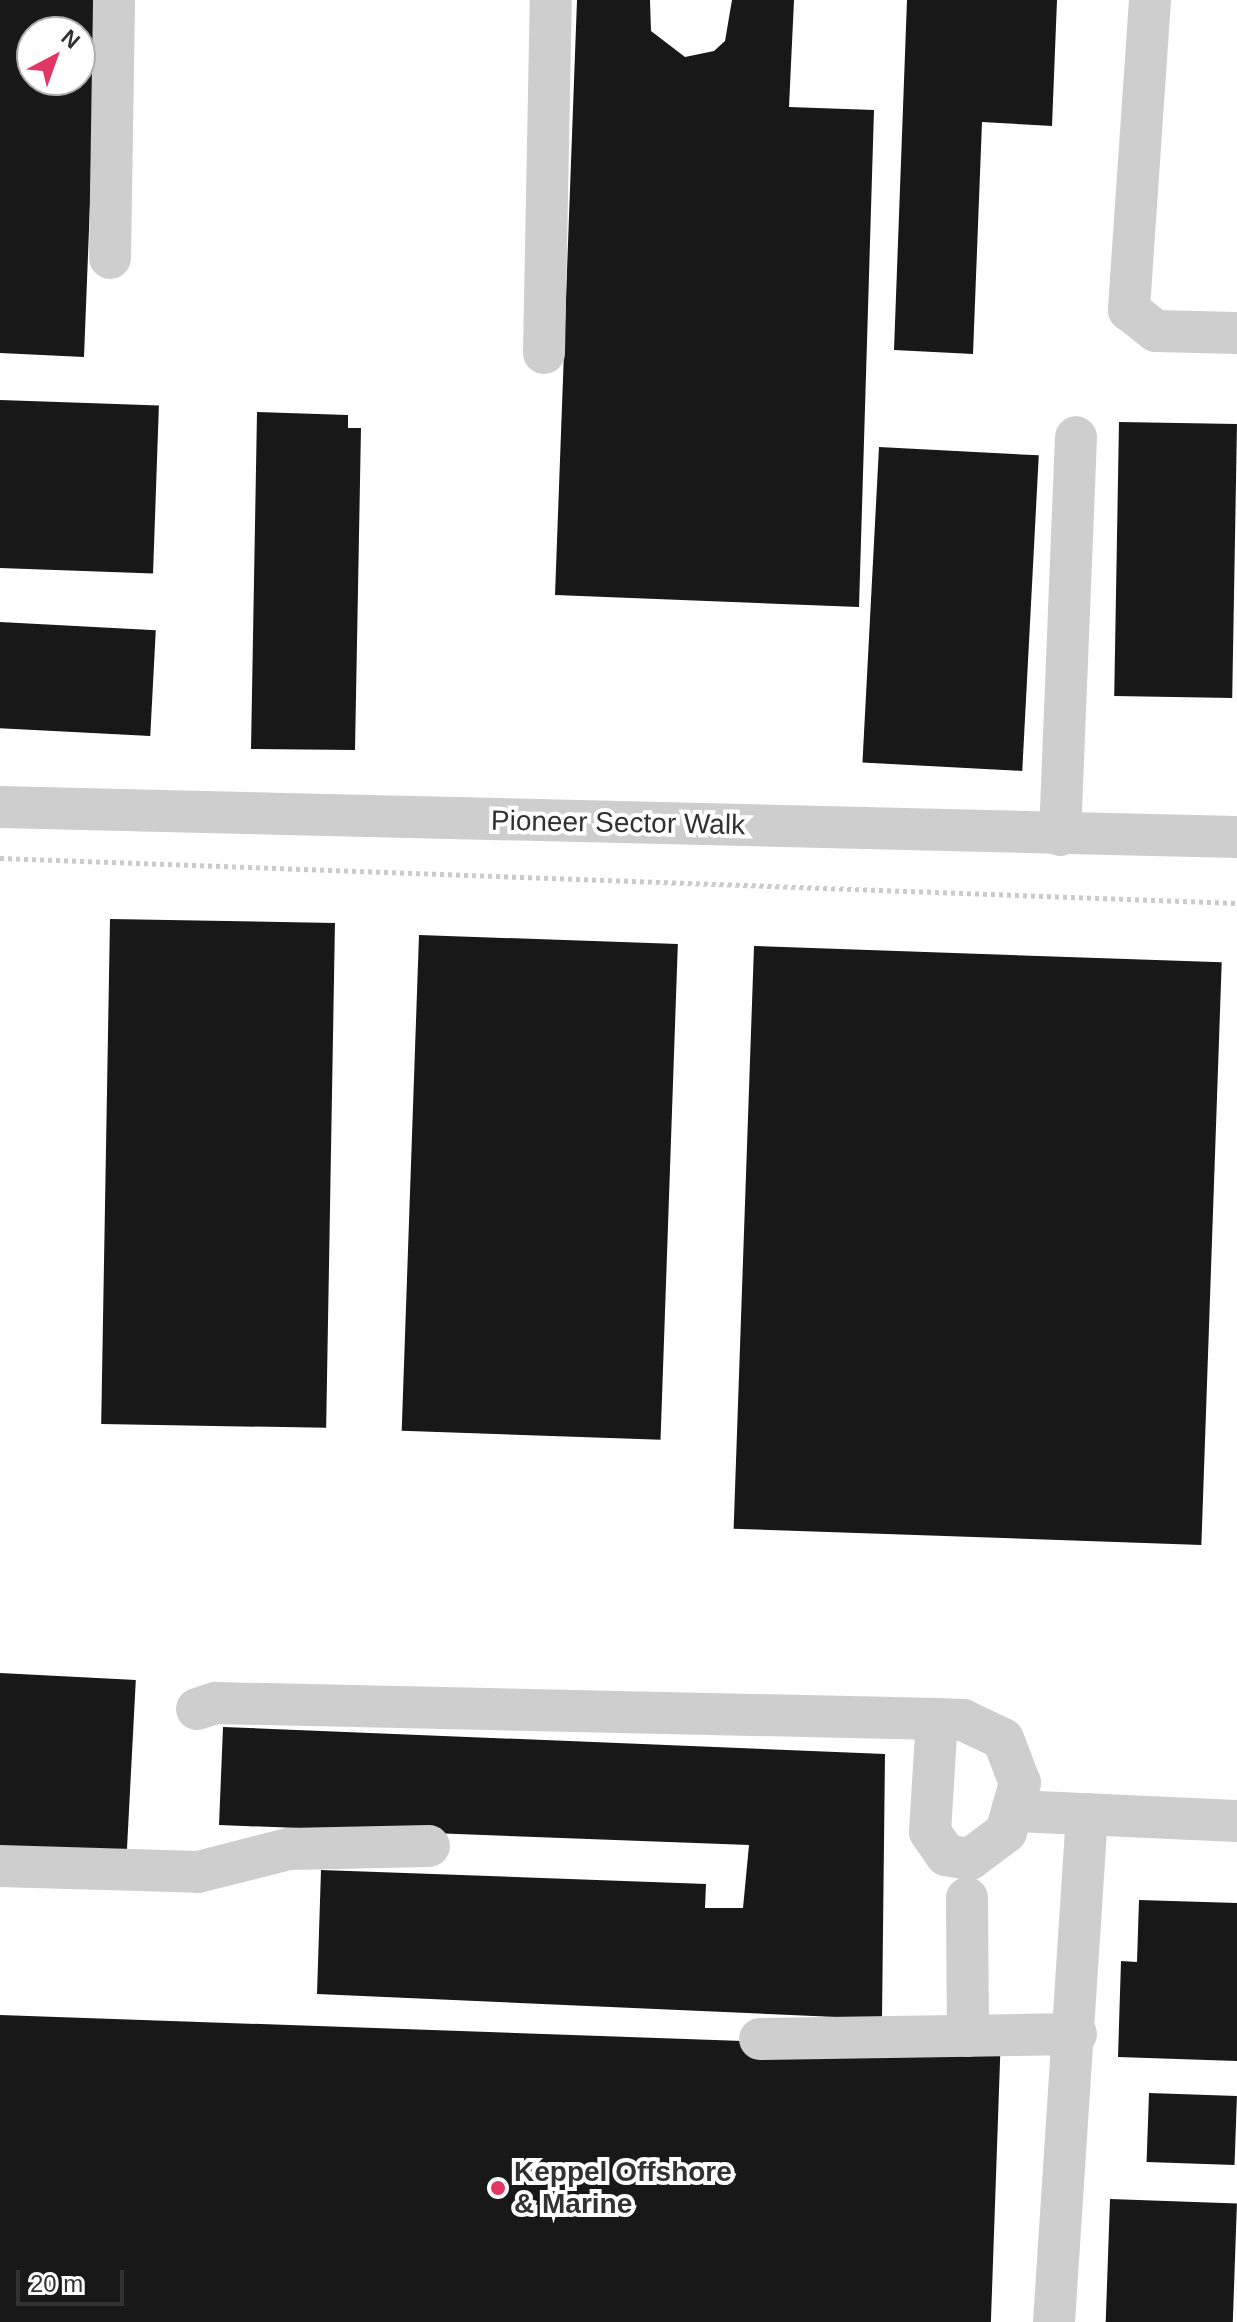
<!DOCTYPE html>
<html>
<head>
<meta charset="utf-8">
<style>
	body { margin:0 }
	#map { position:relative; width:1237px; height:2322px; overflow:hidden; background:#fff; font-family:Arial,sans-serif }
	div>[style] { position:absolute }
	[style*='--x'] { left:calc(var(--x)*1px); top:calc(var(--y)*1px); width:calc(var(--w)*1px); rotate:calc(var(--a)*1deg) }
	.building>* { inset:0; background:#181818; transform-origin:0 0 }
	.path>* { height:5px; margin-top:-2.5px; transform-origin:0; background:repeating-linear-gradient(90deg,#cbcbcb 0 4px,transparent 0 8px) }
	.minor>* { height:42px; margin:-21px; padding:0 21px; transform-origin:21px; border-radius:21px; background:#cecece }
	.dots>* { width:22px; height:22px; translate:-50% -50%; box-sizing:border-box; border:4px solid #fff; border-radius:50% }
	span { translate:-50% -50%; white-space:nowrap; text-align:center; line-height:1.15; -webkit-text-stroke:8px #fff; paint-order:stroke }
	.street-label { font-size:28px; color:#313131 }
	.poi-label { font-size:28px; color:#313131; font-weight:700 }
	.left { translate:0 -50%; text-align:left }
	.north { position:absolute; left:16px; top:16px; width:80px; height:80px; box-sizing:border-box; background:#fff; border:2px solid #adadad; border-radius:50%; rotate:41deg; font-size:22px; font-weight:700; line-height:32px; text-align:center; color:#313131 }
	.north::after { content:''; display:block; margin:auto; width:28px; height:36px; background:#e43665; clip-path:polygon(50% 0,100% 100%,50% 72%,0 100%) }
	.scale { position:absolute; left:16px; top:2270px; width:108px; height:36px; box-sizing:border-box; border:4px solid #313131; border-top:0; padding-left:10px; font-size:24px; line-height:28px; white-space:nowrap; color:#313131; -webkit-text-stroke:6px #fff; paint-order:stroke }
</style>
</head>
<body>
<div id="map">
	<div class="building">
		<i style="clip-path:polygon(evenodd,0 0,98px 0,84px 357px,0 353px,0 0,32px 32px,80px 32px,80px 80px,32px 80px,32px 32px)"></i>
		<i style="clip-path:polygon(577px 0,650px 0,651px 31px,685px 57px,714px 51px,725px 41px,732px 0,794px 0,789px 107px,874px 110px,859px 607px,555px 595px)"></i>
		<i style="clip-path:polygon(907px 0,1057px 0,1052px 126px,982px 122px,973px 354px,894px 350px)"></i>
		<i style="left:0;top:400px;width:159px;height:168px;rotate:2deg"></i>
		<i style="clip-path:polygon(257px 412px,348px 415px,348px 428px,361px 428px,355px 750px,251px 749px)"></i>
		<i style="left:1119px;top:422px;width:118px;height:274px;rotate:1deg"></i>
		<i style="left:879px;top:447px;width:160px;height:316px;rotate:3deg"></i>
		<i style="left:0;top:622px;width:156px;height:106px;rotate:3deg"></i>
		<i style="left:110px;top:919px;width:225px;height:505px;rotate:1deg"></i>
		<i style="left:419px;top:935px;width:259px;height:496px;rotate:2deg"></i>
		<i style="left:754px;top:946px;width:468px;height:583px;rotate:2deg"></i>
		<i style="left:0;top:1673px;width:136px;height:177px;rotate:3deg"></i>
		<i style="clip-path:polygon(223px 1727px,885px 1754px,882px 2019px,317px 1994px,321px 1870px,706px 1884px,705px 1908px,743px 1908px,749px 1845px,219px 1825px)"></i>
		<i style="clip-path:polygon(1139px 1900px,1237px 1903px,1237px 2061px,1118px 2057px,1121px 1961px,1137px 1962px)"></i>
		<i style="left:0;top:2015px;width:1001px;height:307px;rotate:2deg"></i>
		<i style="left:1149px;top:2093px;width:88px;height:69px;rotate:2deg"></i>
		<i style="left:1110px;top:2199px;width:127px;height:123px;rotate:2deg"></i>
	</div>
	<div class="path">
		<i style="--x:0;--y:858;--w:1238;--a:2.08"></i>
	</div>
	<div class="minor">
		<i style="--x:1150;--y:0;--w:311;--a:93.9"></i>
		<i style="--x:1129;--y:310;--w:34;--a:38"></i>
		<i style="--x:1156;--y:331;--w:81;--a:1.4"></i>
		<i style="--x:110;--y:258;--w:258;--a:-89.1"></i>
		<i style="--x:544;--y:353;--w:353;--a:-88.9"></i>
		<i style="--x:0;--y:807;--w:1237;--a:1.39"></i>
		<i style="--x:1060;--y:835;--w:398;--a:-87.7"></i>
		<i style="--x:197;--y:1709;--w:20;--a:-18"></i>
		<i style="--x:216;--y:1703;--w:721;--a:1.27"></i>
		<i style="--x:937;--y:1719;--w:26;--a:2"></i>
		<i style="--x:963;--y:1720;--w:44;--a:25.4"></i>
		<i style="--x:1003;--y:1739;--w:47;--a:68.9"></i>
		<i style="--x:1020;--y:1783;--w:51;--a:105.9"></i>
		<i style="--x:1006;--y:1832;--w:45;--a:143.1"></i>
		<i style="--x:970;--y:1859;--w:24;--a:-171"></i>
		<i style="--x:946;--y:1855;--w:28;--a:-125"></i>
		<i style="--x:930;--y:1832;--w:113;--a:-86.5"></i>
		<i style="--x:1016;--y:1811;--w:221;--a:2.6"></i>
		<i style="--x:0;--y:1866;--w:198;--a:1.7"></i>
		<i style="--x:198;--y:1872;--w:93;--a:-14.3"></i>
		<i style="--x:288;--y:1849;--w:141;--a:-1.2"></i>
		<i style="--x:967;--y:1898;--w:138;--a:89.6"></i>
		<i style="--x:760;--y:2039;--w:316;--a:-0.9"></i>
		<i style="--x:1054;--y:2322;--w:509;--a:-86.28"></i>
	</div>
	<div class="dots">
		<i style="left:498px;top:2188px;background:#e43665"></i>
	</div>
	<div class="street-label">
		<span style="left:618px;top:823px;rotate:1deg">Pioneer Sector Walk</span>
	</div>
	<div class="poi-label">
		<span class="left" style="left:514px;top:2188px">Keppel Offshore<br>&amp; Marine</span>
	</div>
	<div class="north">N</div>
	<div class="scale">20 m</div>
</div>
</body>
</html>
